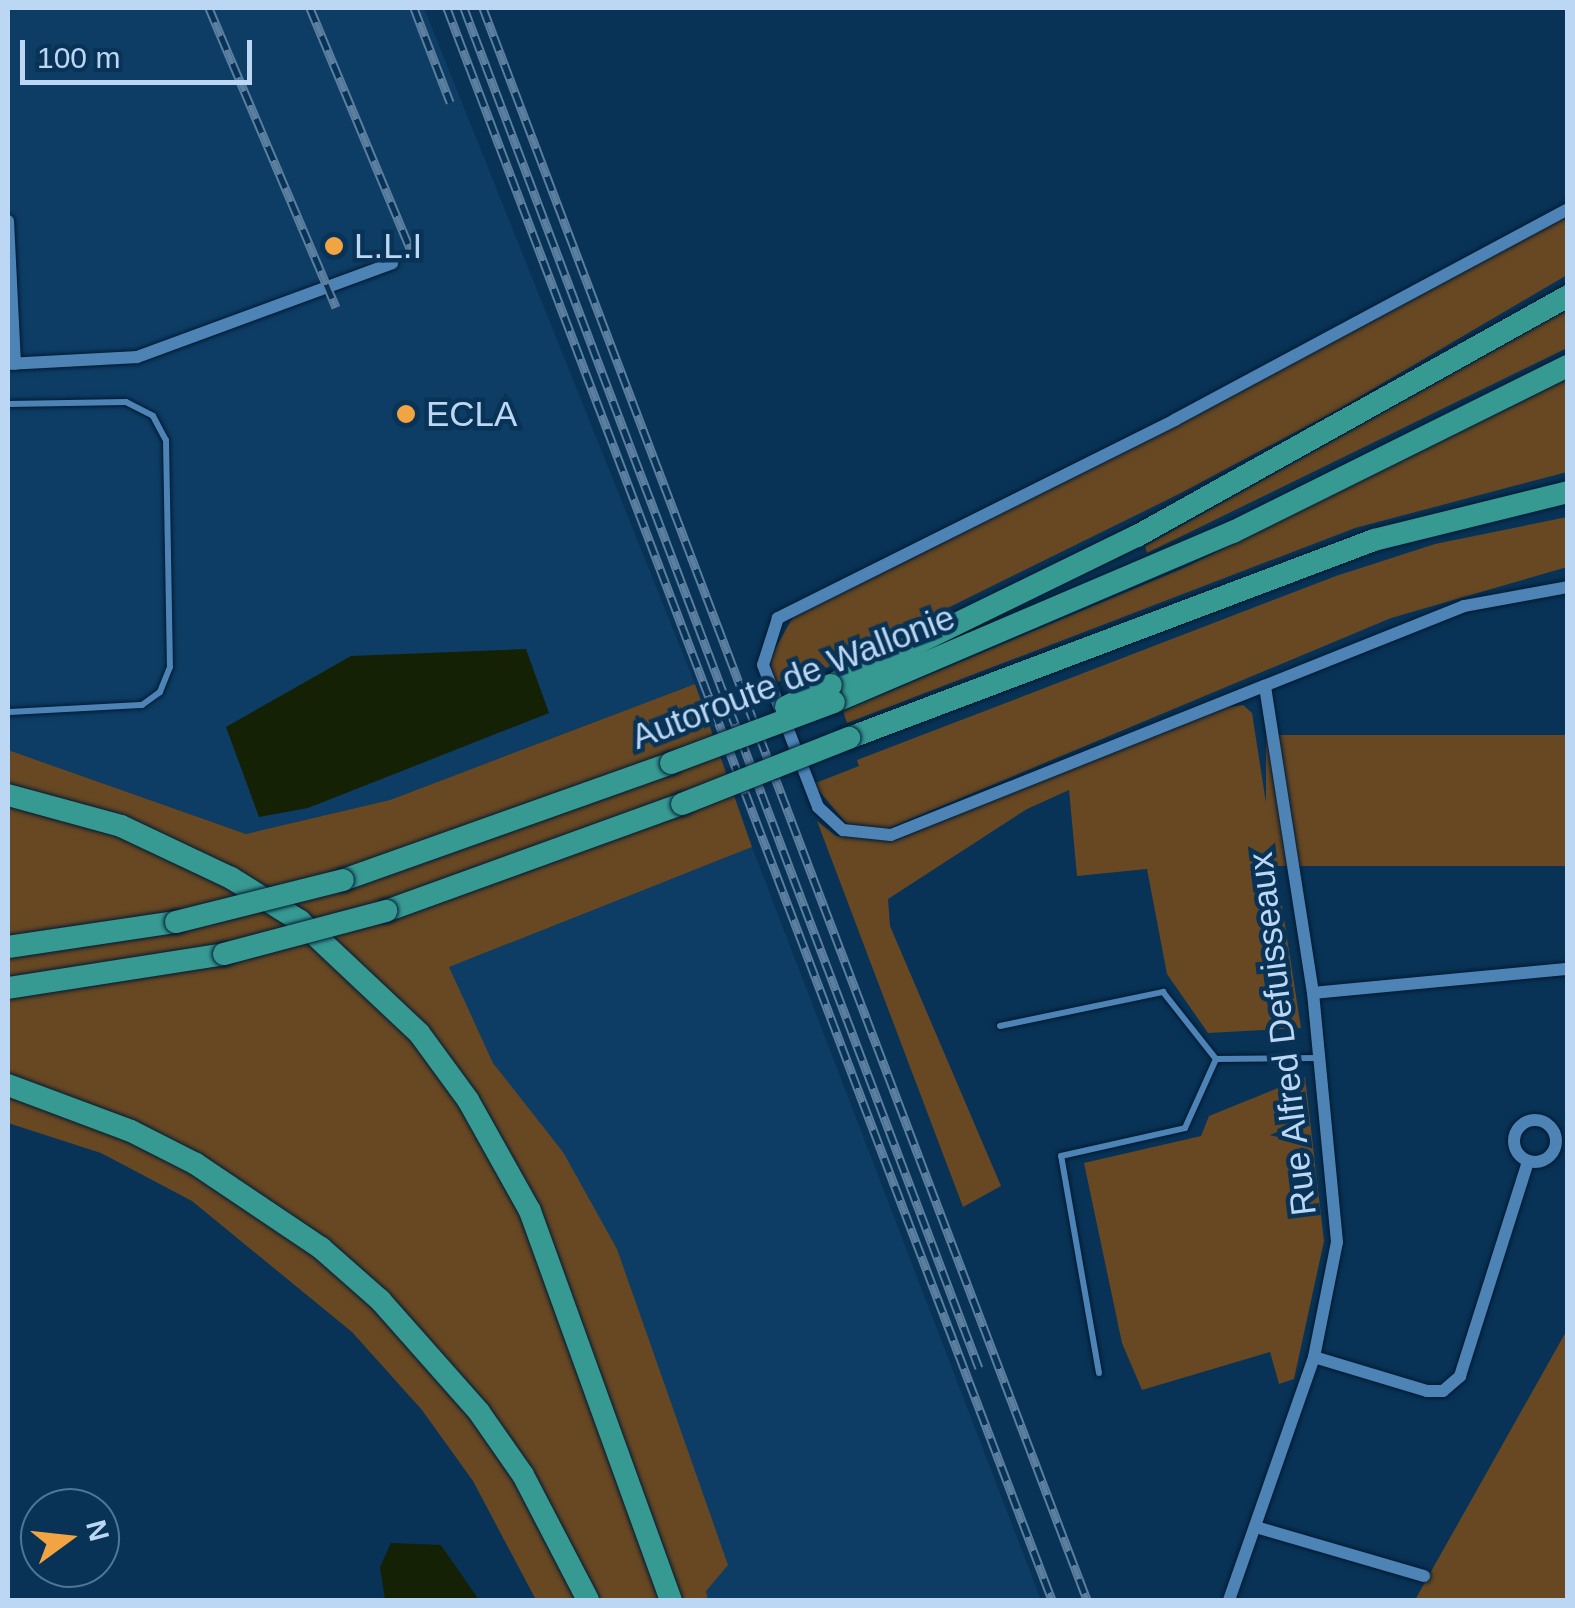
<!DOCTYPE html>
<html>
<head>
<meta charset="utf-8">
<style>
	body { margin:0 }
	#map { position:relative; width:1575px; height:1608px; overflow:hidden; background:#083356; font-family:Arial,sans-serif }
	div>[style] { position:absolute }
	[style*='--x'] { left:calc(var(--x)*1px); top:calc(var(--y)*1px); width:calc(var(--w)*1px); rotate:calc(var(--a)*1deg) }
	.built>* { inset:0; background:#0d3d65 }
	.green>* { inset:0; background:#674823; transform-origin:0 0 }
	.water>* { inset:0; background:#152104 }
	.roads { filter:drop-shadow(0 0 2px #001a32) drop-shadow(0 0 2px #001a32) }
	.lane>* { height:6px; margin:-3px; padding:0 3px; transform-origin:3px; border-radius:3px; background:#4e83b6 }
	.street>* { height:12px; margin:-6px; padding:0 6px; transform-origin:6px; border-radius:6px; background:#4e83b6 }
	.street>.ring { margin:-6px; padding:0; box-sizing:content-box; background:none; border:12px solid #4e83b6; border-radius:50% }
	.highway>* { height:22px; margin:-11px; padding:0 11px; transform-origin:11px; border-radius:11px; background:#369a93 }
	.rail>* { height:9px; margin-top:-4.5px; transform-origin:0; background:repeating-linear-gradient(90deg,#083356 0 15px,#5c7f9f 0 30px); box-sizing:border-box; border-block:2px solid #5c7f9f }
	.bridges { filter:drop-shadow(0 0 2px #001a32) drop-shadow(0 0 2px #001a32) }
	.highway-bridge>* { height:22px; margin:-11px; padding:0 11px; transform-origin:11px; border-radius:11px; background:#369a93 }
	.dots>* { width:28px; height:28px; translate:-50% -50%; box-sizing:border-box; border:5px solid #083356; border-radius:50% }
	span { translate:-50% -50%; white-space:nowrap; text-align:center; line-height:1.15; -webkit-text-stroke:9px #083356; paint-order:stroke }
	.poi-label { font-size:35px; color:#bcd7f3 }
	.left { translate:0 -50%; text-align:left }
	.street-label { font-size:35px; color:#bcd7f3 }
	.frame { position:absolute; inset:0; border:10px solid #bcd7f3; pointer-events:none }
	.north { position:absolute; left:20px; top:1488px; width:100px; height:100px; box-sizing:border-box; background:#083356; border:2px solid #507595; border-radius:50%; rotate:75deg; font-size:28px; font-weight:700; line-height:40px; text-align:center; color:#bcd7f3 }
	.north::after { content:''; display:block; margin:auto; width:35px; height:45px; background:#f3a442; clip-path:polygon(50% 0,100% 100%,50% 72%,0 100%) }
	.scale { position:absolute; left:20px; top:40px; width:232px; height:45px; box-sizing:border-box; border:5px solid #bcd7f3; border-top:0; padding-left:12px; font-size:30px; line-height:35px; white-space:nowrap; color:#bcd7f3; -webkit-text-stroke:8px #083356; paint-order:stroke }
</style>
</head>
<body>
<div id="map">
	<div class="built">
		<i style="clip-path:polygon(8px 8px,424px 8px,695px 684px,390px 800px,246px 834px,8px 750px)"></i>
		<i style="clip-path:polygon(752px 847px,1041px 1600px,708px 1600px,563px 1152px,493px 1063px,448px 967px)"></i>
	</div>
	<div class="green">
		<i style="clip-path:polygon(1567px 214px,1567px 275px,1339px 409px,1179px 494px,826px 668px,822px 664px,773px 684px,770px 658px,793px 617px)"></i>
		<i style="clip-path:polygon(1567px 310px,1567px 348px,1147px 553px,1145px 546px)"></i>
		<i style="clip-path:polygon(1567px 379px,1567px 472px,1355px 528px,847px 723px,843px 711px,1186px 567px)"></i>
		<i style="clip-path:polygon(1567px 517px,1567px 567px,1391px 618px,887px 829px,847px 824px,813px 784px,859px 766px,857px 760px,1336px 576px,1435px 544px)"></i>
		<i style="clip-path:polygon(695px 684px,752px 847px,449px 967px,493px 1063px,563px 1152px,617px 1249px,728px 1565px,706px 1591px,708px 1600px,536px 1600px,473px 1481px,422px 1410px,352px 1332px,192px 1201px,101px 1153px,8px 1123px,8px 750px,246px 834px,390px 800px)"></i>
		<i style="clip-path:polygon(1243px 705px,1252px 713px,1301px 1028px,1208px 1033px,1167px 974px,1147px 869px,1077px 876px,1069px 790px,1027px 809px,888px 899px,890px 926px,1001px 1186px,963px 1207px,817px 821px,836px 836px,896px 840px,1216px 709px)"></i>
		<i style="left:1567px;top:735px;width:131px;height:301px;rotate:90deg"></i>
		<i style="clip-path:polygon(1305px 1077px,1324px 1241px,1294px 1379px,1279px 1384px,1270px 1352px,1142px 1390px,1122px 1343px,1084px 1163px,1201px 1136px,1209px 1116px)"></i>
		<i style="clip-path:polygon(1567px 1330px,1567px 1600px,1415px 1600px)"></i>
	</div>
	<div class="water">
		<i style="clip-path:polygon(526px 649px,549px 713px,308px 808px,259px 817px,226px 727px,351px 656px)"></i>
		<i style="clip-path:polygon(391px 1543px,441px 1545px,479px 1600px,385px 1600px,380px 1567px)"></i>
	</div>
	<div class="roads">
		<div class="lane">
			<i style="--x:8;--y:404;--w:118;--a:-1"></i>
			<i style="--x:126;--y:402;--w:30;--a:27"></i>
			<i style="--x:153;--y:416;--w:27;--a:62"></i>
			<i style="--x:166;--y:440;--w:227;--a:89"></i>
			<i style="--x:170;--y:667;--w:27;--a:112"></i>
			<i style="--x:160;--y:692;--w:22;--a:144"></i>
			<i style="--x:142;--y:705;--w:134;--a:177"></i>
			<i style="--x:1000;--y:1026;--w:167;--a:-11.8"></i>
			<i style="--x:1163;--y:992;--w:85;--a:51.7"></i>
			<i style="--x:1099;--y:1373;--w:220;--a:-99.9"></i>
			<i style="--x:1061;--y:1156;--w:127;--a:-12.7"></i>
			<i style="--x:1185;--y:1128;--w:76;--a:-65.8"></i>
			<i style="--x:1216;--y:1059;--w:102;--a:-0.6"></i>
		</div>
		<div class="street">
			<i style="--x:1568;--y:209;--w:446;--a:151.8"></i>
			<i style="--x:1175;--y:420;--w:444;--a:153.5"></i>
			<i style="--x:778;--y:618;--w:49;--a:107.7"></i>
			<i style="--x:763;--y:665;--w:152;--a:68.8"></i>
			<i style="--x:818;--y:807;--w:34;--a:43"></i>
			<i style="--x:843;--y:830;--w:48;--a:5.9"></i>
			<i style="--x:891;--y:835;--w:617;--a:-21.78"></i>
			<i style="--x:1464;--y:606;--w:106;--a:-10.4"></i>
			<i style="--x:8;--y:221;--w:143;--a:87.2"></i>
			<i style="--x:8;--y:364;--w:129;--a:-3.1"></i>
			<i style="--x:137;--y:357;--w:272;--a:-20.2"></i>
			<i style="--x:1313;--y:993;--w:256;--a:-5.4"></i>
			<i class="ring" style="left:1514px;top:1120px;width:30px;height:30px"></i>
			<i style="--x:1314;--y:1357;--w:118;--a:16.7"></i>
			<i style="--x:1427;--y:1391;--w:16;--a:0"></i>
			<i style="--x:1443;--y:1391;--w:23;--a:-41"></i>
			<i style="--x:1460;--y:1376;--w:225;--a:-72.4"></i>
			<i style="--x:1259;--y:1528;--w:172;--a:16.2"></i>
			<i style="--x:1229;--y:1600;--w:257;--a:-70.7"></i>
			<i style="--x:1314;--y:1357;--w:117;--a:-78.7"></i>
			<i style="--x:1337;--y:1242;--w:250;--a:-95.5"></i>
			<i style="--x:1313;--y:993;--w:311;--a:-98.9"></i>
		</div>
		<div class="highway">
			<i style="--x:831;--y:685;--w:340;--a:-26"></i>
			<i style="--x:1137;--y:536;--w:493;--a:-29.1"></i>
			<i style="--x:834;--y:702;--w:434;--a:-23.1"></i>
			<i style="--x:1233;--y:532;--w:374;--a:-26.4"></i>
			<i style="--x:849;--y:738;--w:561;--a:-20.66"></i>
			<i style="--x:1374;--y:540;--w:200;--a:-13.9"></i>
			<i style="--x:8;--y:795;--w:117;--a:15.3"></i>
			<i style="--x:121;--y:826;--w:122;--a:25.3"></i>
			<i style="--x:231;--y:878;--w:81;--a:31.9"></i>
			<i style="--x:300;--y:921;--w:163;--a:43.3"></i>
			<i style="--x:419;--y:1033;--w:83;--a:53.8"></i>
			<i style="--x:468;--y:1100;--w:127;--a:60.8"></i>
			<i style="--x:530;--y:1211;--w:414;--a:70.1"></i>
			<i style="--x:343;--y:880;--w:348;--a:-19.6"></i>
			<i style="--x:386;--y:911;--w:315;--a:-19.9"></i>
			<i style="--x:8;--y:947;--w:170;--a:-8.5"></i>
			<i style="--x:8;--y:988;--w:219;--a:-8.9"></i>
			<i style="--x:8;--y:1085;--w:131;--a:20.5"></i>
			<i style="--x:131;--y:1131;--w:73;--a:26.9"></i>
			<i style="--x:196;--y:1164;--w:151;--a:33.9"></i>
			<i style="--x:321;--y:1248;--w:79;--a:41.4"></i>
			<i style="--x:380;--y:1300;--w:149;--a:48.5"></i>
			<i style="--x:479;--y:1412;--w:77;--a:55.1"></i>
			<i style="--x:523;--y:1475;--w:141;--a:62.5"></i>
		</div>
	</div>
	<div class="rail">
		<i style="--x:209;--y:8;--w:325;--a:67"></i>
		<i style="--x:310;--y:8;--w:273;--a:67.4"></i>
		<i style="--x:414;--y:8;--w:101;--a:69"></i>
		<i style="--x:447;--y:8;--w:1703;--a:69.19"></i>
		<i style="--x:464;--y:8;--w:1454;--a:69.26"></i>
		<i style="--x:483;--y:8;--w:1703;--a:69.22"></i>
	</div>
	<div class="bridges">
		<div class="highway-bridge">
			<i style="--x:786;--y:707;--w:50;--a:-26.1"></i>
			<i style="--x:671;--y:763;--w:174;--a:-20.5"></i>
			<i style="--x:682;--y:804;--w:180;--a:-21.6"></i>
			<i style="--x:176;--y:922;--w:172;--a:-14.1"></i>
			<i style="--x:224;--y:954;--w:168;--a:-14.9"></i>
		</div>
	</div>
	<div class="dots">
		<i style="left:334px;top:246px;background:#f3a442"></i>
		<i style="left:406px;top:414px;background:#f3a442"></i>
	</div>
	<div class="poi-label">
		<span class="left" style="left:354px;top:246px">L.L.I</span>
		<span class="left" style="left:426px;top:414px">ECLA</span>
	</div>
	<div class="street-label">
		<span style="left:793px;top:677px;rotate:-21deg">Autoroute de Wallonie</span>
		<span style="left:1282px;top:1034px;rotate:-97deg">Rue Alfred Defuisseaux</span>
	</div>
	<div class="frame"></div>
	<div class="north">N</div>
	<div class="scale">100 m</div>
</div>
</body>
</html>
